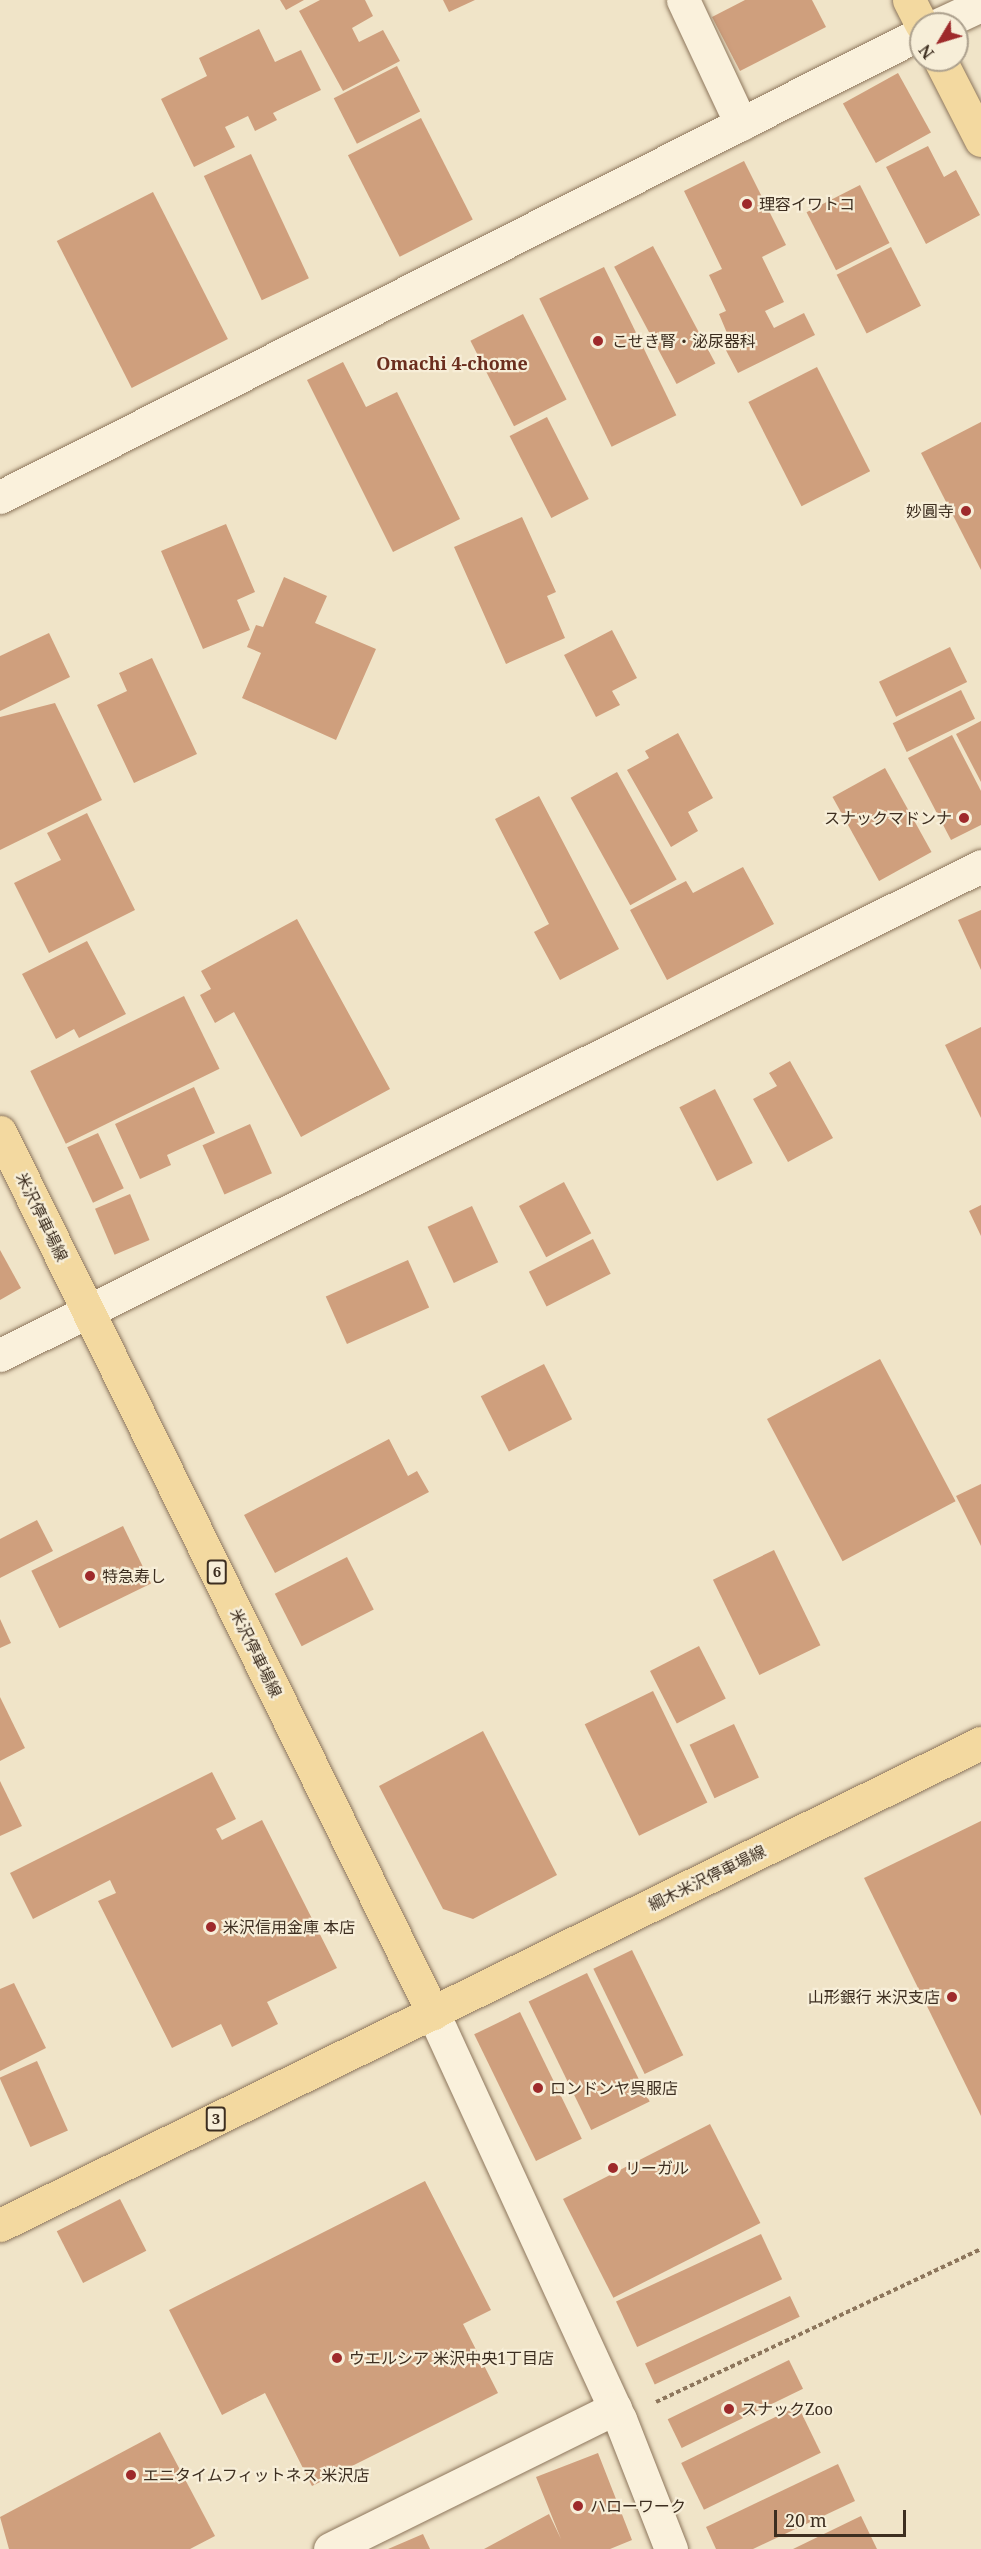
<!DOCTYPE html>
<html>
<head>
<meta charset="utf-8">
<style>
	body { margin:0 }
	#map { position:relative; width:981px; height:2549px; overflow:hidden; background:#f0e4c8; font-family:"Noto Serif","Noto Sans JP",serif }
	div>[style] { position:absolute }
	[style*='--x'] { left:calc(var(--x)*1px); top:calc(var(--y)*1px); width:calc(var(--w)*1px); rotate:calc(var(--a)*1deg) }
	.building>* { inset:0; background:#cf9f7d; transform-origin:0 0 }
	.path>* { height:4px; margin-top:-2px; transform-origin:0; background:repeating-linear-gradient(90deg,#8d765c 0 4.5px,transparent 0 7.5px) }
	.roads { filter:drop-shadow(0 0 2px #8d765c) drop-shadow(0 0 2px #8d765c) }
	.minor>* { height:33px; margin:-16.5px; padding:0 16.5px; transform-origin:16.5px; border-radius:16.5px; background:#faf1dc }
	.major>* { height:33px; margin:-16.5px; padding:0 16.5px; transform-origin:16.5px; border-radius:16.5px; background:#f3d9a0 }
	.dots>* { width:16px; height:16px; translate:-50% -50%; box-sizing:border-box; border:3px solid #f7eed8; border-radius:50% }
	span { translate:-50% -50%; white-space:nowrap; text-align:center; line-height:1.15; -webkit-text-stroke:4.5px #f7eed8; paint-order:stroke }
	.shield-label span { padding:2px 4px; background:#f7eed8; border:2px solid; border-radius:4px; -webkit-text-stroke-width:0 }
	.shield-label { font-size:15px; color:#3d2e20; font-weight:700 }
	.poi-label { font-size:16px; color:#3d2e20 }
	.left { translate:0 -50%; text-align:left }
	.right { translate:-100% -50%; text-align:right }
	.street-label { font-size:16px; color:#3d2e20 }
	.neighbourhood-label { font-size:18px; color:#6b2e1e; font-weight:700 }
	.north { position:absolute; left:909px; top:12px; width:60px; height:60px; box-sizing:border-box; background:#f7eed8; border:2px solid #ada18e; border-radius:50%; rotate:232deg; font-size:16px; font-weight:700; line-height:24px; text-align:center; color:#3d2e20 }
	.north::after { content:''; display:block; margin:auto; width:21px; height:27px; background:#9e2a2b; clip-path:polygon(50% 0,100% 100%,50% 72%,0 100%) }
	.scale { position:absolute; left:774px; top:2510px; width:132px; height:27px; box-sizing:border-box; border:3px solid #3d2e20; border-top:0; padding-left:8px; font-size:18px; line-height:21px; white-space:nowrap; color:#3d2e20; -webkit-text-stroke:4px #f7eed8; paint-order:stroke }
</style>
</head>
<body>
<div id="map">
	<div class="building">
		<i style="clip-path:polygon(280px 0,304px 0,286px 10px)"></i>
		<i style="clip-path:polygon(320px 0,365px 0,373px 16px,352px 28px,359px 42px,383px 30px,400px 61px,343px 91px,299px 11px)"></i>
		<i style="clip-path:polygon(443px 0,475px 0,449px 12px)"></i>
		<i style="clip-path:polygon(745px 0,812px 0,826px 27px,740px 71px,712px 17px)"></i>
		<i style="clip-path:polygon(259px 29px,275px 62px,301px 50px,321px 90px,273px 113px,277px 120px,255px 131px,248px 116px,225px 127px,235px 147px,194px 167px,161px 99px,207px 76px,199px 58px)"></i>
		<i style="left:397px;top:66px;width:51px;height:71px;rotate:63deg"></i>
		<i style="left:898px;top:73px;width:68px;height:63px;rotate:61deg"></i>
		<i style="left:421px;top:118px;width:114px;height:82px;rotate:63deg"></i>
		<i style="clip-path:polygon(928px 146px,944px 177px,956px 170px,980px 215px,926px 244px,886px 167px)"></i>
		<i style="left:251px;top:154px;width:137px;height:52px;rotate:65deg"></i>
		<i style="clip-path:polygon(744px 161px,786px 245px,762px 257px,784px 302px,765px 311px,774px 328px,804px 313px,815px 335px,738px 373px,719px 337px,727px 333px,719px 314px,726px 311px,709px 275px,722px 269px,684px 191px)"></i>
		<i style="left:860px;top:185px;width:65px;height:60px;rotate:63deg"></i>
		<i style="left:153px;top:192px;width:165px;height:108px;rotate:63deg"></i>
		<i style="left:653px;top:246px;width:133px;height:44px;rotate:62deg"></i>
		<i style="left:891px;top:247px;width:66px;height:61px;rotate:63deg"></i>
		<i style="left:604px;top:267px;width:165px;height:72px;rotate:64deg"></i>
		<i style="left:523px;top:314px;width:96px;height:59px;rotate:63deg"></i>
		<i style="clip-path:polygon(343px 362px,366px 407px,397px 392px,460px 519px,393px 552px,307px 380px)"></i>
		<i style="left:817px;top:367px;width:117px;height:77px;rotate:63deg"></i>
		<i style="left:547px;top:417px;width:92px;height:42px;rotate:63deg"></i>
		<i style="clip-path:polygon(981px 422px,981px 570px,921px 453px)"></i>
		<i style="clip-path:polygon(522px 517px,556px 592px,547px 596px,565px 638px,506px 664px,454px 547px)"></i>
		<i style="clip-path:polygon(226px 524px,255px 592px,237px 600px,250px 630px,203px 649px,161px 551px)"></i>
		<i style="clip-path:polygon(284px 577px,327px 596px,315px 623px,376px 649px,336px 740px,242px 698px,261px 653px,247px 647px,256px 625px,263px 627px)"></i>
		<i style="clip-path:polygon(612px 630px,637px 678px,612px 691px,620px 705px,596px 717px,564px 655px)"></i>
		<i style="clip-path:polygon(49px 633px,70px 677px,0 711px,0 656px)"></i>
		<i style="left:950px;top:647px;width:39px;height:79px;rotate:64deg"></i>
		<i style="clip-path:polygon(152px 658px,197px 754px,134px 783px,97px 705px,127px 691px,119px 673px)"></i>
		<i style="left:961px;top:690px;width:32px;height:76px;rotate:64deg"></i>
		<i style="clip-path:polygon(55px 703px,102px 800px,0 850px,0 717px)"></i>
		<i style="clip-path:polygon(981px 721px,981px 782px,956px 734px)"></i>
		<i style="clip-path:polygon(678px 733px,713px 798px,688px 812px,698px 831px,671px 847px,627px 770px,649px 758px,645px 751px)"></i>
		<i style="clip-path:polygon(952px 735px,981px 791px,981px 825px,951px 840px,908px 758px)"></i>
		<i style="left:885px;top:768px;width:96px;height:60px;rotate:61deg"></i>
		<i style="left:617px;top:772px;width:123px;height:53px;rotate:61deg"></i>
		<i style="clip-path:polygon(539px 796px,619px 949px,560px 980px,534px 932px,549px 924px,495px 819px)"></i>
		<i style="clip-path:polygon(87px 813px,135px 910px,49px 953px,14px 883px,61px 860px,47px 833px)"></i>
		<i style="clip-path:polygon(743px 867px,774px 924px,667px 980px,630px 910px,686px 881px,693px 893px)"></i>
		<i style="clip-path:polygon(981px 910px,981px 970px,958px 920px)"></i>
		<i style="clip-path:polygon(297px 919px,390px 1089px,301px 1137px,234px 1012px,215px 1023px,200px 995px,211px 989px,201px 971px)"></i>
		<i style="clip-path:polygon(87px 941px,126px 1014px,79px 1038px,74px 1029px,56px 1039px,22px 974px)"></i>
		<i style="left:184px;top:996px;width:81px;height:171px;rotate:64deg"></i>
		<i style="clip-path:polygon(981px 1027px,981px 1118px,945px 1045px)"></i>
		<i style="clip-path:polygon(790px 1061px,833px 1138px,788px 1162px,753px 1099px,777px 1086px,769px 1073px)"></i>
		<i style="clip-path:polygon(194px 1087px,215px 1133px,167px 1155px,171px 1165px,140px 1179px,115px 1124px)"></i>
		<i style="left:715px;top:1089px;width:83px;height:40px;rotate:63deg"></i>
		<i style="left:250px;top:1124px;width:54px;height:52px;rotate:66deg"></i>
		<i style="left:98px;top:1133px;width:61px;height:34px;rotate:65deg"></i>
		<i style="left:564px;top:1182px;width:58px;height:51px;rotate:62deg"></i>
		<i style="left:130px;top:1194px;width:50px;height:38px;rotate:67deg"></i>
		<i style="clip-path:polygon(981px 1205px,981px 1236px,969px 1211px)"></i>
		<i style="left:472px;top:1206px;width:62px;height:49px;rotate:65deg"></i>
		<i style="left:593px;top:1239px;width:39px;height:72px;rotate:63deg"></i>
		<i style="clip-path:polygon(0 1250px,21px 1288px,0 1300px)"></i>
		<i style="left:408px;top:1260px;width:52px;height:90px;rotate:66deg"></i>
		<i style="left:880px;top:1359px;width:161px;height:128px;rotate:62deg"></i>
		<i style="left:544px;top:1364px;width:62px;height:71px;rotate:63deg"></i>
		<i style="clip-path:polygon(389px 1439px,408px 1476px,417px 1471px,429px 1492px,275px 1573px,244px 1515px)"></i>
		<i style="clip-path:polygon(981px 1484px,981px 1546px,956px 1496px)"></i>
		<i style="clip-path:polygon(37px 1520px,53px 1551px,0 1578px,0 1539px)"></i>
		<i style="left:123px;top:1526px;width:64px;height:102px;rotate:64deg"></i>
		<i style="left:774px;top:1550px;width:106px;height:68px;rotate:64deg"></i>
		<i style="left:347px;top:1557px;width:59px;height:81px;rotate:63deg"></i>
		<i style="clip-path:polygon(0 1619px,11px 1643px,0 1648px)"></i>
		<i style="left:699px;top:1646px;width:59px;height:55px;rotate:63deg"></i>
		<i style="left:653px;top:1691px;width:124px;height:76px;rotate:64deg"></i>
		<i style="clip-path:polygon(0 1697px,25px 1748px,0 1761px)"></i>
		<i style="left:734px;top:1724px;width:59px;height:49px;rotate:65deg"></i>
		<i style="clip-path:polygon(483px 1731px,557px 1875px,473px 1919px,443px 1909px,379px 1786px)"></i>
		<i style="clip-path:polygon(212px 1772px,236px 1819px,216px 1829px,222px 1840px,262px 1820px,337px 1968px,267px 2002px,278px 2024px,232px 2047px,221px 2024px,172px 2048px,98px 1901px,116px 1893px,110px 1880px,33px 1919px,10px 1873px)"></i>
		<i style="clip-path:polygon(0 1781px,22px 1826px,0 1836px)"></i>
		<i style="clip-path:polygon(981px 1821px,981px 2116px,864px 1878px)"></i>
		<i style="left:632px;top:1950px;width:117px;height:43px;rotate:64deg"></i>
		<i style="left:587px;top:1973px;width:143px;height:65px;rotate:64deg"></i>
		<i style="clip-path:polygon(14px 1983px,46px 2048px,0 2071px,0 1989px)"></i>
		<i style="left:520px;top:2012px;width:141px;height:51px;rotate:64deg"></i>
		<i style="left:37px;top:2061px;width:76px;height:41px;rotate:66deg"></i>
		<i style="left:710px;top:2124px;width:111px;height:165px;rotate:63deg"></i>
		<i style="clip-path:polygon(425px 2181px,491px 2310px,463px 2324px,498px 2393px,312px 2486px,265px 2393px,222px 2415px,169px 2310px)"></i>
		<i style="left:120px;top:2199px;width:58px;height:71px;rotate:63deg"></i>
		<i style="left:761px;top:2234px;width:50px;height:160px;rotate:65deg"></i>
		<i style="left:790px;top:2296px;width:23px;height:160px;rotate:65deg"></i>
		<i style="left:789px;top:2360px;width:32px;height:135px;rotate:64deg"></i>
		<i style="left:798px;top:2406px;width:52px;height:130px;rotate:64deg"></i>
		<i style="clip-path:polygon(160px 2432px,215px 2536px,190px 2549px,9px 2549px,0 2517px)"></i>
		<i style="clip-path:polygon(598px 2453px,632px 2540px,610px 2549px,484px 2549px,549px 2514px,561px 2539px,536px 2477px)"></i>
		<i style="clip-path:polygon(838px 2464px,855px 2501px,753px 2549px,716px 2549px,706px 2527px)"></i>
		<i style="clip-path:polygon(861px 2516px,877px 2549px,793px 2549px)"></i>
		<i style="clip-path:polygon(423px 2534px,430px 2549px,388px 2549px)"></i>
	</div>
	<div class="path">
		<i style="--x:656;--y:2402;--w:359;--a:-25.2"></i>
	</div>
	<div class="roads">
		<div class="minor">
			<i style="--x:683;--y:0;--w:137;--a:64.9"></i>
			<i style="--x:940;--y:24;--w:45;--a:-24.9"></i>
			<i style="--x:0;--y:497;--w:1031;--a:-26.74"></i>
			<i style="--x:0;--y:1355;--w:1096;--a:-26.49"></i>
			<i style="--x:433;--y:2013;--w:447;--a:65.3"></i>
			<i style="--x:620;--y:2419;--w:140;--a:68.6"></i>
			<i style="--x:330;--y:2549;--w:318;--a:-26.3"></i>
		</div>
		<div class="major">
			<i style="--x:909;--y:0;--w:27;--a:63"></i>
			<i style="--x:940;--y:60;--w:90;--a:62.9"></i>
			<i style="--x:0;--y:1132;--w:982;--a:63.83"></i>
			<i style="--x:0;--y:2225;--w:1093;--a:-26.17"></i>
		</div>
	</div>
	<div class="dots">
		<i style="left:747px;top:204px;background:#9e2a2b"></i>
		<i style="left:598px;top:341px;background:#9e2a2b"></i>
		<i style="left:966px;top:511px;background:#9e2a2b"></i>
		<i style="left:964px;top:818px;background:#9e2a2b"></i>
		<i style="left:90px;top:1576px;background:#9e2a2b"></i>
		<i style="left:211px;top:1927px;background:#9e2a2b"></i>
		<i style="left:952px;top:1997px;background:#9e2a2b"></i>
		<i style="left:538px;top:2088px;background:#9e2a2b"></i>
		<i style="left:613px;top:2168px;background:#9e2a2b"></i>
		<i style="left:337px;top:2358px;background:#9e2a2b"></i>
		<i style="left:729px;top:2409px;background:#9e2a2b"></i>
		<i style="left:131px;top:2475px;background:#9e2a2b"></i>
		<i style="left:578px;top:2506px;background:#9e2a2b"></i>
	</div>
	<div class="shield-label">
		<span style="left:217px;top:1572px">6</span>
		<span style="left:216px;top:2119px">3</span>
	</div>
	<div class="poi-label">
		<span class="left" style="left:759px;top:204px">理容イワトコ</span>
		<span class="left" style="left:612px;top:341px">こせき腎・泌尿器科</span>
		<span class="right" style="left:954px;top:511px">妙圓寺</span>
		<span class="right" style="left:952px;top:818px">スナックマドンナ</span>
		<span class="left" style="left:102px;top:1576px">特急寿し</span>
		<span class="left" style="left:223px;top:1927px">米沢信用金庫 本店</span>
		<span class="right" style="left:940px;top:1997px">山形銀行 米沢支店</span>
		<span class="left" style="left:550px;top:2088px">ロンドンヤ呉服店</span>
		<span class="left" style="left:625px;top:2168px">リーガル</span>
		<span class="left" style="left:349px;top:2358px">ウエルシア 米沢中央1丁目店</span>
		<span class="left" style="left:741px;top:2409px">スナックZoo</span>
		<span class="left" style="left:143px;top:2475px">エニタイムフィットネス 米沢店</span>
		<span class="left" style="left:590px;top:2506px">ハローワーク</span>
	</div>
	<div class="street-label">
		<span style="left:42px;top:1217px;rotate:64deg">米沢停車場線</span>
		<span style="left:256px;top:1653px;rotate:64deg">米沢停車場線</span>
		<span style="left:707px;top:1878px;rotate:-26deg">綱木米沢停車場線</span>
	</div>
	<div class="neighbourhood-label">
		<span style="left:452px;top:363px">Omachi 4-chome</span>
	</div>
	<div class="north">N</div>
	<div class="scale">20 m</div>
</div>
</body>
</html>
